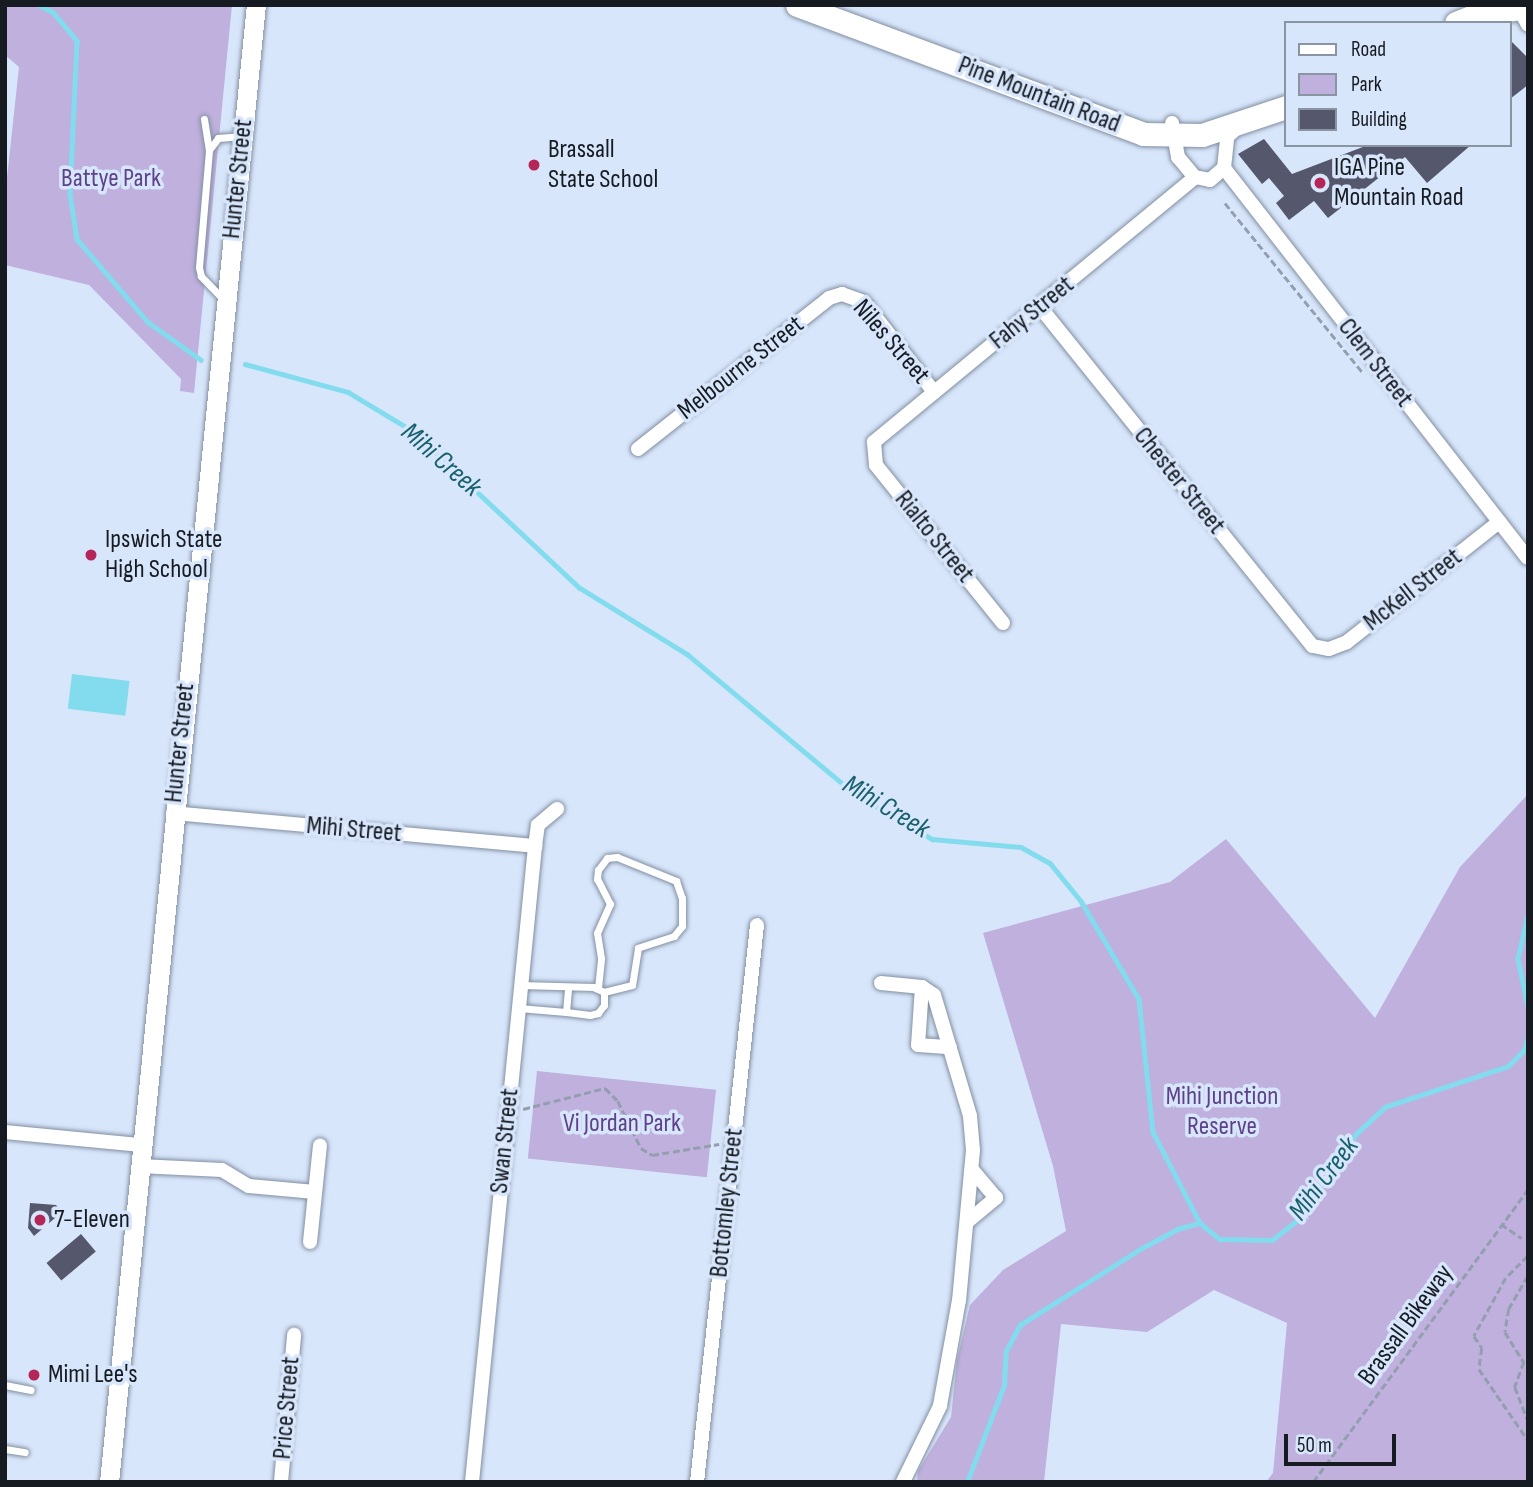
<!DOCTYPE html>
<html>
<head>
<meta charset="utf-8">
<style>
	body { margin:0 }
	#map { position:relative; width:1533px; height:1487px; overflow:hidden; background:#d8e6fb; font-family:"Sofia Sans Condensed",sans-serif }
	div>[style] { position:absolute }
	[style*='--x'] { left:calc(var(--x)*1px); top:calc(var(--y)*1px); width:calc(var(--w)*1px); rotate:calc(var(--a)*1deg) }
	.green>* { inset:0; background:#bfb0dd; transform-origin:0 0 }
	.water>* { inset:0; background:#83dbee; transform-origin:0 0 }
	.stream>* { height:4.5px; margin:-2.25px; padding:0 2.25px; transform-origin:2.25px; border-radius:2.25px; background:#83dbee }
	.building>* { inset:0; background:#55586c; transform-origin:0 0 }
	.path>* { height:2.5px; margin-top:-1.25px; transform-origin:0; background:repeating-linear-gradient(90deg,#939eae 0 7px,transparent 0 10.5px) }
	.roads { filter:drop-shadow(0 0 2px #828fa2) drop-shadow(0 0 2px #828fa2) }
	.lane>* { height:7px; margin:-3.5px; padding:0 3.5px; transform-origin:3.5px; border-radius:3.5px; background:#fff }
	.street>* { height:14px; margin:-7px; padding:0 7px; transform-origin:7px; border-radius:7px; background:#fff }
	.secondary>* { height:19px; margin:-9.5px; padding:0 9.5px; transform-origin:9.5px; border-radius:9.5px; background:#fff }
	.primary>* { height:23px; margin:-11.5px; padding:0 11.5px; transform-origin:11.5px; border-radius:11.5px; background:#fff }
	.dots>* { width:19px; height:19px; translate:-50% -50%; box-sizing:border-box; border:4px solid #d8e6fb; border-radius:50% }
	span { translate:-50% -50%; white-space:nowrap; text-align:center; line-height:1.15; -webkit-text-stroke:7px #d8e6fb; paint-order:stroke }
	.street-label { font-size:26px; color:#161b22 }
	.poi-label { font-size:26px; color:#161b22 }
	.left { translate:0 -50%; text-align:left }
	.park-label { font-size:26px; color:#5f418a }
	.water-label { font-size:28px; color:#17606d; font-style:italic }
	.frame { position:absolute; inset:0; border:7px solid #161b22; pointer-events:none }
	.legend { position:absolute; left:1284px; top:21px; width:228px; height:126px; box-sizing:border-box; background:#d8e6fb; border:2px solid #8a95a4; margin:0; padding:9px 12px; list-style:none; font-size:21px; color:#161b22 }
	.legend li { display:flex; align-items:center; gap:14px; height:35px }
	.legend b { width:35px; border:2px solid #8a95a4 }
	.scale { position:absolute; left:1284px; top:1434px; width:112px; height:32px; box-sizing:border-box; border:4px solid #161b22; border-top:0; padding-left:9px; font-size:21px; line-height:24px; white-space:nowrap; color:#161b22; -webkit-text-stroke:5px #d8e6fb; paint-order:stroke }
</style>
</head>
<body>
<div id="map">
	<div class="green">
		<i style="clip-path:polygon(5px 5px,232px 5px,194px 393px,180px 391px,181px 379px,89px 285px,5px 265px,5px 196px,19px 67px,5px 55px)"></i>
		<i style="clip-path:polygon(1528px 794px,1528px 1482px,1266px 1482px,1273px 1473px,1287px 1323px,1214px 1290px,1147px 1332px,1061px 1324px,1044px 1482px,917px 1482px,918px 1471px,951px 1417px,957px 1360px,970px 1305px,1003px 1270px,1066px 1231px,1053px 1166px,983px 933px,1170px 882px,1226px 839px,1375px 1018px,1460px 867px)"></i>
		<i style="left:537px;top:1071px;width:180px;height:88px;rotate:6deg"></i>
	</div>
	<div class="water">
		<i style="left:72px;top:674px;width:58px;height:35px;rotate:7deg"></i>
	</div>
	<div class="stream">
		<i style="--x:39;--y:5;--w:16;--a:27"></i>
		<i style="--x:53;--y:12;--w:38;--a:50"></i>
		<i style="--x:77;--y:41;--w:153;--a:92.6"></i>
		<i style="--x:70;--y:194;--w:46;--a:81.2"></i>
		<i style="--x:77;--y:239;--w:109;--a:49.5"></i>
		<i style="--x:148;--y:322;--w:65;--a:35.6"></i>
		<i style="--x:245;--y:364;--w:107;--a:15.2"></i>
		<i style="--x:348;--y:392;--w:74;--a:31.1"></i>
		<i style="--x:411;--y:430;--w:231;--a:43.1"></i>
		<i style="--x:580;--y:588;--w:126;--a:31.7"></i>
		<i style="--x:687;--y:654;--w:217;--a:39.8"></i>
		<i style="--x:854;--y:793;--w:91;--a:30.5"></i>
		<i style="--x:932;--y:839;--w:89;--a:5.1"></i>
		<i style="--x:1021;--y:847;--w:33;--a:29"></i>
		<i style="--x:1050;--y:863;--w:49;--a:50.8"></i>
		<i style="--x:1081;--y:901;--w:114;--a:59.4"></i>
		<i style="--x:1139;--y:999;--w:134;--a:84"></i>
		<i style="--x:1153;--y:1132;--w:102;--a:62.7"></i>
		<i style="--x:1200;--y:1223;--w:26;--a:39"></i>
		<i style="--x:1220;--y:1239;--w:52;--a:1.1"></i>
		<i style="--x:1272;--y:1240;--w:31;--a:-38"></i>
		<i style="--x:1296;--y:1221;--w:106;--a:-55.4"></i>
		<i style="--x:1356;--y:1134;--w:40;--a:-43"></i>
		<i style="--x:1385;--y:1107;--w:130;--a:-18.4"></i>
		<i style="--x:1508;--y:1066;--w:24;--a:-45"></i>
		<i style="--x:1525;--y:1049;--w:14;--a:-78"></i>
		<i style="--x:1528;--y:915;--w:45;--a:102.8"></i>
		<i style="--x:1518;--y:959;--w:49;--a:78.2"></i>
		<i style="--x:967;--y:1482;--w:104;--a:-69.1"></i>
		<i style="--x:1004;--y:1385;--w:34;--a:-87"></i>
		<i style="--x:1006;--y:1351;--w:30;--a:-62"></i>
		<i style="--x:1020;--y:1325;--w:144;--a:-32.3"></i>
		<i style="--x:1142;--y:1248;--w:40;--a:-28"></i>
		<i style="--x:1177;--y:1229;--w:24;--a:-15"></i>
	</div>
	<div class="building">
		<i style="clip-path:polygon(1510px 40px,1528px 58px,1528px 85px,1510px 99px)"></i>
		<i style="clip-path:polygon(1264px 139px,1292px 174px,1368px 145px,1471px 145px,1427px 183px,1405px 157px,1328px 218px,1314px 201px,1289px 220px,1276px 203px,1284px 196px,1269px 178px,1262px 184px,1238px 154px)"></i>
		<i style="clip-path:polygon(30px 1203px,56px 1205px,62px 1212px,34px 1236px,28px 1228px)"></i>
		<i style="left:81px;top:1234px;width:23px;height:45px;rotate:50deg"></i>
	</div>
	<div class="path">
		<i style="--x:1225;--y:203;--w:220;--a:50.9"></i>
		<i style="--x:523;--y:1109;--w:85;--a:-14.4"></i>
		<i style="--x:605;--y:1088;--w:18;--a:45"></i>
		<i style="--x:618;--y:1101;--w:52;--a:63.9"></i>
		<i style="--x:641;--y:1148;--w:13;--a:32"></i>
		<i style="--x:652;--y:1155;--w:68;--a:-9.3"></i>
		<i style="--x:1501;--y:1224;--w:25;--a:34"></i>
		<i style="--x:1528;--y:1256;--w:31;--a:135"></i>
		<i style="--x:1506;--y:1278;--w:66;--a:118.9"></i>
		<i style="--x:1474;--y:1336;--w:14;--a:56"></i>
		<i style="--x:1482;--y:1348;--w:21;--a:98"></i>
		<i style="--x:1479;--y:1369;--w:86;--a:55.4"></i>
		<i style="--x:1528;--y:1276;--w:38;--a:120"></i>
		<i style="--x:1509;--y:1309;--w:23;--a:100"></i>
		<i style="--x:1505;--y:1332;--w:36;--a:58"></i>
		<i style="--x:1524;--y:1362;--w:27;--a:110"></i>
		<i style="--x:1515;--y:1387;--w:36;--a:69"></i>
		<i style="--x:1313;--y:1482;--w:363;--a:-53.7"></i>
	</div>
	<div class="roads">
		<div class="lane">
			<i style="--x:204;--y:119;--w:30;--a:81"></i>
			<i style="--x:223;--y:299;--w:32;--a:-134"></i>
			<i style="--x:201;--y:276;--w:9;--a:-103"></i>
			<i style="--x:199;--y:267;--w:117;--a:-85.1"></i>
			<i style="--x:209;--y:150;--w:15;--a:-53"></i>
			<i style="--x:218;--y:138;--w:24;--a:-5"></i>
			<i style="--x:521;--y:985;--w:72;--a:1.6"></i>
			<i style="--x:593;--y:987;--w:12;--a:24"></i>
			<i style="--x:604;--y:992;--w:13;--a:90"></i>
			<i style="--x:604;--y:1005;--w:10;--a:127"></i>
			<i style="--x:598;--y:1013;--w:8;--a:166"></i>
			<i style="--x:590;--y:1015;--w:24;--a:-173"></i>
			<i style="--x:566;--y:1012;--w:22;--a:-85"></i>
			<i style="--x:598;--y:988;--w:30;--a:-84"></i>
			<i style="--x:601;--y:958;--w:25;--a:-99"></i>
			<i style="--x:597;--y:933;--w:32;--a:-66"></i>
			<i style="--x:610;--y:904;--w:28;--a:-117"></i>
			<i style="--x:597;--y:879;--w:9;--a:-84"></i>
			<i style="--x:598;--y:870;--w:15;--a:-53"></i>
			<i style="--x:607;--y:858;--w:10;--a:-6"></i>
			<i style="--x:617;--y:857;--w:64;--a:22.1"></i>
			<i style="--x:676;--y:881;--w:18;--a:71"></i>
			<i style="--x:682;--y:898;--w:28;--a:90"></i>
			<i style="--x:682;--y:926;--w:13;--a:129"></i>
			<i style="--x:674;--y:936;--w:38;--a:162"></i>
			<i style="--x:638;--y:948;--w:37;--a:99"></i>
			<i style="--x:632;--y:985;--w:29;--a:166"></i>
			<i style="--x:519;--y:1008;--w:47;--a:4.9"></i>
			<i style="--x:5;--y:1385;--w:26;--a:11"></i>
			<i style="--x:5;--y:1449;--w:20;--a:9"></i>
		</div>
		<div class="street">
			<i style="--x:1519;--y:8;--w:19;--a:62"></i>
			<i style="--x:1172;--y:123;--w:35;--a:80"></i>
			<i style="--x:1178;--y:157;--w:26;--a:50"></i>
			<i style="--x:1195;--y:177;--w:15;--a:11"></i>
			<i style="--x:1210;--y:180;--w:18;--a:-41"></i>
			<i style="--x:1224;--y:168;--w:31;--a:-84"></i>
			<i style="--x:1227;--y:137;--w:16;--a:-43"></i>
			<i style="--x:1224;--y:168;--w:494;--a:52.1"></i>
			<i style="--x:1040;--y:307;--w:435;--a:51.2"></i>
			<i style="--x:1313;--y:646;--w:16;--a:11"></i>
			<i style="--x:1329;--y:649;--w:19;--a:-21"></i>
			<i style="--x:1347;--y:642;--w:194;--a:-38.3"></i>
			<i style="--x:638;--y:449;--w:243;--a:-38.3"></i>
			<i style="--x:829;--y:298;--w:14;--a:-17"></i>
			<i style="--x:842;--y:294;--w:23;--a:20"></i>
			<i style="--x:864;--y:302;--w:114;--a:52.1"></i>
			<i style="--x:1003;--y:623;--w:203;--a:-128.8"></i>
			<i style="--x:876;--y:465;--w:23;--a:-95"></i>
			<i style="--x:874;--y:442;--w:416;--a:-39.5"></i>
			<i style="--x:173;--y:813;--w:364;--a:5.2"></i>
			<i style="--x:881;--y:983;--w:41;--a:5.6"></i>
			<i style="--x:922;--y:987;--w:14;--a:34"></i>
			<i style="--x:934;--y:995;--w:126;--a:73.4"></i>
			<i style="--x:970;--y:1116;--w:34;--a:85"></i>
			<i style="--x:973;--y:1150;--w:151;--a:95.3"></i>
			<i style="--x:959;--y:1300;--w:108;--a:100.2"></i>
			<i style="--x:940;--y:1406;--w:85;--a:116"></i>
			<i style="--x:922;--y:987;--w:58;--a:93.9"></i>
			<i style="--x:918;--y:1045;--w:32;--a:4"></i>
			<i style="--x:5;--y:1132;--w:137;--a:5.5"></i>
			<i style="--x:139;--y:1166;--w:83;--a:2.8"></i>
			<i style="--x:222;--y:1170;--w:31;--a:31"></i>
			<i style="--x:249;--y:1186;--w:66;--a:5.2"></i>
			<i style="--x:967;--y:1222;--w:38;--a:-40"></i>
			<i style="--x:996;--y:1198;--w:38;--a:-130"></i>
			<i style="--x:310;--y:1242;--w:97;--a:-84.1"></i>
			<i style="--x:281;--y:1482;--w:148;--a:-84.9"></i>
			<i style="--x:472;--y:1482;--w:639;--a:-84.34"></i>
			<i style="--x:535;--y:846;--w:21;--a:-82"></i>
			<i style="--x:538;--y:825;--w:25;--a:-40"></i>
			<i style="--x:697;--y:1482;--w:560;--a:-83.85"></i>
		</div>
		<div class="secondary">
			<i style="--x:109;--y:1482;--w:1484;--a:-84.32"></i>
		</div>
		<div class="primary">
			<i style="--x:797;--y:5;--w:369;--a:20.4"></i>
			<i style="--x:1143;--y:134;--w:59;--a:1"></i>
			<i style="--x:1202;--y:135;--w:89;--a:-18.4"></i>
			<i style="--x:1456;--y:23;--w:27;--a:-22"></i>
			<i style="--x:1481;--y:13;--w:38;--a:-7"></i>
		</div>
	</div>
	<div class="dots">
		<i style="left:534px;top:165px;background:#b52658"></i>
		<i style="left:1320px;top:183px;background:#b52658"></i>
		<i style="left:91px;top:555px;background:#b52658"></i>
		<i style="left:40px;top:1220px;background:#b52658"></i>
		<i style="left:34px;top:1375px;background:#b52658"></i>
	</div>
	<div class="street-label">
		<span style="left:1039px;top:95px;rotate:21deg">Pine Mountain Road</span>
		<span style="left:238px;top:179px;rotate:-84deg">Hunter Street</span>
		<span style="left:1032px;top:313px;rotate:-39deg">Fahy Street</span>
		<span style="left:891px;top:342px;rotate:49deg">Niles Street</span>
		<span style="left:1375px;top:363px;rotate:52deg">Clem Street</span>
		<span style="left:741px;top:368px;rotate:-38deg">Melbourne Street</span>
		<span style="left:1179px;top:481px;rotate:51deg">Chester Street</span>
		<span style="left:934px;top:537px;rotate:51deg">Rialto Street</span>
		<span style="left:1413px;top:590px;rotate:-38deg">McKell Street</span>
		<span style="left:180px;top:743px;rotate:-84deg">Hunter Street</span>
		<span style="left:354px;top:830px;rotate:5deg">Mihi Street</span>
		<span style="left:505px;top:1141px;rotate:-84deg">Swan Street</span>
		<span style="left:727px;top:1203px;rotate:-84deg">Bottomley Street</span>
		<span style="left:1406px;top:1325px;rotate:-54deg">Brassall Bikeway</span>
		<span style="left:287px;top:1408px;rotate:-85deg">Price Street</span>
	</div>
	<div class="poi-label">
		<span class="left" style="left:548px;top:165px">Brassall<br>State School</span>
		<span class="left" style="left:1334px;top:183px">IGA Pine<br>Mountain Road</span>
		<span class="left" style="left:105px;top:555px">Ipswich State<br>High School</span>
		<span class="left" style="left:54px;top:1220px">7-Eleven</span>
		<span class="left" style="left:48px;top:1375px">Mimi Lee's</span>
	</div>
	<div class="park-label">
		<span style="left:111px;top:179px">Battye Park</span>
		<span style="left:1222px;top:1112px">Mihi Junction<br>Reserve</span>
		<span style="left:622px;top:1124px">Vi Jordan Park</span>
	</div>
	<div class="water-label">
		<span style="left:441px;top:460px;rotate:41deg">Mihi Creek</span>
		<span style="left:886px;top:807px;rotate:31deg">Mihi Creek</span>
		<span style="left:1324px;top:1179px;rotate:-53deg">Mihi Creek</span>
	</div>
	<div class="frame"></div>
	<ul class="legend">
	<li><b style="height:9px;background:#fff"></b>Road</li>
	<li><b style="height:19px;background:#bfb0dd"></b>Park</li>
	<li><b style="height:19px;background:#55586c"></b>Building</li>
	</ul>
	<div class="scale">50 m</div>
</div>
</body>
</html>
